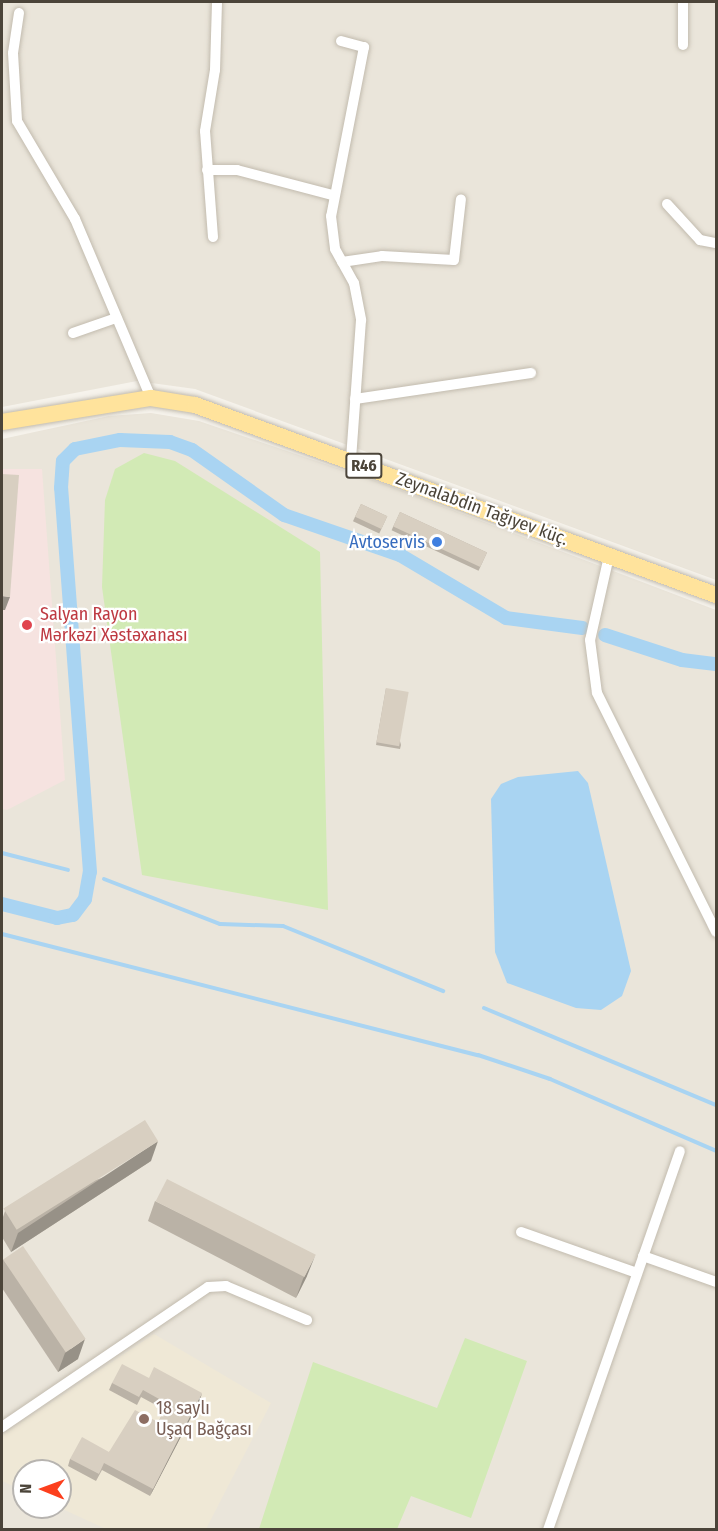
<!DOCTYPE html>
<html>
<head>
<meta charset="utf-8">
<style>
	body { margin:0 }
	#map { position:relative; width:718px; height:1531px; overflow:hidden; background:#f6f3ec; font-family:"Fira Sans Condensed",sans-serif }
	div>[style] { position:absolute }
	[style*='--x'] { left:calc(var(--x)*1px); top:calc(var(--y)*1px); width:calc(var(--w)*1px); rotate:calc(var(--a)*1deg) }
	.residential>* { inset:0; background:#eae5da }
	.education>* { inset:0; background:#efe8d6 }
	.medical>* { inset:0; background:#f6e3e0 }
	.green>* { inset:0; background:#d2eab5 }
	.water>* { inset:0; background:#a9d4f2 }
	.stream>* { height:4px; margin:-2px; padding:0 2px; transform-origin:2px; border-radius:2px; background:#a9d4f2 }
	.canal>* { height:14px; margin:-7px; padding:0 7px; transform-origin:7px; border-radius:7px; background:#a9d4f2 }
	.roads { filter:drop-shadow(0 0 2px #c2bbae) drop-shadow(0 0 2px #c2bbae) }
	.street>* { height:10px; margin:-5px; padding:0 5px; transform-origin:5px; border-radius:5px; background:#fff }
	.primary>* { height:16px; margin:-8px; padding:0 8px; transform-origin:8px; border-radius:8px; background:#ffe39c }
	.wall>* { inset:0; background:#bab2a6; transform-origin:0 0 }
	.shaded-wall>* { inset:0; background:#979187 }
	.building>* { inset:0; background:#d8cfc1; transform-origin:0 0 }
	.dots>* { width:16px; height:16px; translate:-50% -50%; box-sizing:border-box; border:3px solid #fff; border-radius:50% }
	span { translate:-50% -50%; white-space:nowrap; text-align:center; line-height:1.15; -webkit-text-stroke:4.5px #fff; paint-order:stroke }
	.shield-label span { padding:2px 4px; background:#fff; border:2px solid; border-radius:4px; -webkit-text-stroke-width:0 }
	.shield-label { font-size:16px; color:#4b4439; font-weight:700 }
	.street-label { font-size:18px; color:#4b4439 }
	.shop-label { font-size:18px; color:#366cbe }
	.right { translate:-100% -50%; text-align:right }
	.health-label { font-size:18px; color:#be3a42 }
	.left { translate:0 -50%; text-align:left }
	.education-label { font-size:18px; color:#785e54 }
	.frame { position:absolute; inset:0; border:3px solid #4b4439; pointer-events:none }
	.north { position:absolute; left:12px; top:1459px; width:60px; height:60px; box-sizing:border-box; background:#fff; border:2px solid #b7b4b0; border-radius:50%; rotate:271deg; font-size:16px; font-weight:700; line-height:24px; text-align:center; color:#4b4439 }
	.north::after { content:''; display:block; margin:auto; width:21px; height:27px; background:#fc3f1d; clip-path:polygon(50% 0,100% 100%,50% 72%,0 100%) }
</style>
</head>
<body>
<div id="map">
	<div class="residential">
		<i style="clip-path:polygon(2px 2px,716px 2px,716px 580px,195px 389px,137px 381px,2px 407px)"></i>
		<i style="clip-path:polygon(evenodd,151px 413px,199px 421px,384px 484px,716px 610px,716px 1529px,2px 1529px,2px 439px,109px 416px,151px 413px,24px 1471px,60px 1471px,60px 1507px,24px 1507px,24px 1471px)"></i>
	</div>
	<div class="education">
		<i style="clip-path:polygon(154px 1334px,271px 1403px,206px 1529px,106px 1529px,58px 1507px,60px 1471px,24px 1471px,24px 1491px,2px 1481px,2px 1435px)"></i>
	</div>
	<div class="medical">
		<i style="clip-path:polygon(2px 469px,42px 469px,65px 780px,7px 810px,2px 809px)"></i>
	</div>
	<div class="green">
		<i style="clip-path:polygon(144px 453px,175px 461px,320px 552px,328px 910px,142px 875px,102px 587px,105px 500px,115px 469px)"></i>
		<i style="clip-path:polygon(465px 1338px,527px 1361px,471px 1518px,411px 1496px,397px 1529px,259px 1529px,313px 1362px,437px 1408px)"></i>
	</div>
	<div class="water">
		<i style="clip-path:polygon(578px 771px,588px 783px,631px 971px,622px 996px,601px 1010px,576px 1008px,507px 983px,495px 952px,491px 799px,501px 784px,518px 777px)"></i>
	</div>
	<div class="stream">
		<i style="--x:2;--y:853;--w:68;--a:14.4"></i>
		<i style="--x:104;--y:879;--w:124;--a:21.2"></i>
		<i style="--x:220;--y:924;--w:63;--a:1.8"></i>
		<i style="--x:283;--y:926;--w:173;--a:22.1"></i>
		<i style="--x:2;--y:934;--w:491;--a:14.3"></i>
		<i style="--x:478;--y:1055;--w:76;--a:18.4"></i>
		<i style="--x:550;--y:1079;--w:181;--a:23.4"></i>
		<i style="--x:484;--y:1008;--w:251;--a:22.7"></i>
	</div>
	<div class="canal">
		<i style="--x:605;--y:635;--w:81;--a:18"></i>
		<i style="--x:682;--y:660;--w:34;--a:7"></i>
		<i style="--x:2;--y:904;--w:57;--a:14.3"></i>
		<i style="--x:57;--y:918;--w:16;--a:-11"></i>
		<i style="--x:73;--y:915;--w:20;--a:-53"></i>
		<i style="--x:85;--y:899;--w:27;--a:-80"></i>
		<i style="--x:90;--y:872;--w:385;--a:-94.3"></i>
		<i style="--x:61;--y:488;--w:27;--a:-86"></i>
		<i style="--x:63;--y:461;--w:17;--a:-45"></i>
		<i style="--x:75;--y:449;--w:46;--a:-11.3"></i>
		<i style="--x:120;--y:440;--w:50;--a:2.3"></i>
		<i style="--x:170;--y:442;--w:23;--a:20"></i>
		<i style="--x:192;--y:450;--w:113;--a:35.2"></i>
		<i style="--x:284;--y:515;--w:123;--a:19"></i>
		<i style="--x:400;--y:555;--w:123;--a:30.7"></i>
		<i style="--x:506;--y:618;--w:77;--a:7.5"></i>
	</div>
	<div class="roads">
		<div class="street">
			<i style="--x:19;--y:13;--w:40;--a:98.5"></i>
			<i style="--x:13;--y:53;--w:68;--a:86.6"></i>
			<i style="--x:17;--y:121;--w:114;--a:59.4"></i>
			<i style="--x:75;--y:219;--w:194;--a:67"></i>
			<i style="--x:341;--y:41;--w:24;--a:15"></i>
			<i style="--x:364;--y:47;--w:172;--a:101"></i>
			<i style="--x:331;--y:216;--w:33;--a:83"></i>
			<i style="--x:335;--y:249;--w:39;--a:61"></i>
			<i style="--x:354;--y:283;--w:38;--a:79"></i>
			<i style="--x:361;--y:320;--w:141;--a:94.1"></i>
			<i style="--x:683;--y:45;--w:43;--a:-90"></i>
			<i style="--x:207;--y:170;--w:30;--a:0"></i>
			<i style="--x:237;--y:170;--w:98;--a:14.7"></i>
			<i style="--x:667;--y:204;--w:49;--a:47.5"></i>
			<i style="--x:700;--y:240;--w:16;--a:11"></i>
			<i style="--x:213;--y:237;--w:106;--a:-94.3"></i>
			<i style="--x:205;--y:131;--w:62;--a:-80.7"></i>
			<i style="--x:215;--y:70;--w:68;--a:-88.3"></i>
			<i style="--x:342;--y:262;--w:40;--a:-8.5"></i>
			<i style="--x:382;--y:256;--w:72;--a:3.2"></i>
			<i style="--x:454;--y:260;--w:61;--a:-83.5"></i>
			<i style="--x:73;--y:333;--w:46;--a:-19.2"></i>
			<i style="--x:355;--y:399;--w:178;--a:-8.4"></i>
			<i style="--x:609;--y:556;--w:86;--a:102.7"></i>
			<i style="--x:590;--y:640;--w:53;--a:82.5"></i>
			<i style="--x:597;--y:693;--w:267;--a:63.5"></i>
			<i style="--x:521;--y:1232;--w:123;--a:19.5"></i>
			<i style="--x:643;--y:1256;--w:77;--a:19.6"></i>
			<i style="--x:2;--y:1427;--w:249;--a:-34.2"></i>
			<i style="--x:208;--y:1287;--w:18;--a:-3"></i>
			<i style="--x:226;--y:1286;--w:88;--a:22.8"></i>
			<i style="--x:548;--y:1530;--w:401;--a:-70.8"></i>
		</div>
		<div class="primary">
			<i style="--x:2;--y:422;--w:151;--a:-9.2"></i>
			<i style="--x:151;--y:398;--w:45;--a:9"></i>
			<i style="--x:195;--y:405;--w:555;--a:20.04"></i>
		</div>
	</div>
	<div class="wall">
		<i style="left:361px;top:504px;width:29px;height:19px;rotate:25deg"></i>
		<i style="left:400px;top:512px;width:96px;height:20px;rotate:25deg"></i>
		<i style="clip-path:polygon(386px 688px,401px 745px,400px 749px,376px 745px)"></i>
		<i style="clip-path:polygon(151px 1161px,11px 1252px,2px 1237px,2px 1220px,5px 1211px)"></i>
		<i style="clip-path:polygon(155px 1201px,307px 1276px,296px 1298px,148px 1221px)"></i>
		<i style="clip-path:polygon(3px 1259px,78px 1359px,58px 1372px,2px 1288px,2px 1262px)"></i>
		<i style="clip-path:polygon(149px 1378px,200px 1400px,150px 1496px,102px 1470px,96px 1481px,68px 1466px,70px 1459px,109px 1452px,158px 1422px,165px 1410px,141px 1397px,137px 1405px,109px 1390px,112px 1383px)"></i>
	</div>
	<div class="shaded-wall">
		<i style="clip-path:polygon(2px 596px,10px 597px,5px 610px,2px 610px)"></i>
		<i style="clip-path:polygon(158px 1141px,151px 1161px,11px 1252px,18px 1233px)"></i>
		<i style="clip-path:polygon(315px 1256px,307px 1276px,296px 1298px,303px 1279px)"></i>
		<i style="clip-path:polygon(85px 1339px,78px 1359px,58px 1372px,65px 1353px)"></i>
		<i style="clip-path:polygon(202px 1393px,200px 1400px,150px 1496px,153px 1489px)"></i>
	</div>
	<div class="building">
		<i style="clip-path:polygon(2px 474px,19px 475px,10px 597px,2px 596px)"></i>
		<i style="left:361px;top:504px;width:29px;height:14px;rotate:25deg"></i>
		<i style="left:400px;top:512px;width:96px;height:16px;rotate:25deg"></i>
		<i style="left:386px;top:688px;width:23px;height:55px;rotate:10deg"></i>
		<i style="left:145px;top:1120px;width:25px;height:167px;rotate:58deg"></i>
		<i style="left:167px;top:1179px;width:167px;height:25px;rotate:27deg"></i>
		<i style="left:23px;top:1246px;width:112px;height:24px;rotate:56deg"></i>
		<i style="clip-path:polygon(122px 1364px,149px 1378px,154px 1367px,202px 1393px,153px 1489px,104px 1463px,99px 1474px,70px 1459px,82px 1437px,109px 1452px,135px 1410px,158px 1422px,168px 1404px,143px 1390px,139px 1397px,112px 1383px)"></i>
	</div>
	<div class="dots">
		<i style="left:437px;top:542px;background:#3f7fe0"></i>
		<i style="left:27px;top:625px;background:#e0444e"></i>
		<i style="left:144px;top:1419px;background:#8d6e63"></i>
	</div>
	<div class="shield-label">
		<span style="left:364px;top:466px">R46</span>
	</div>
	<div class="street-label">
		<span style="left:482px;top:509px;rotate:20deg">Zeynalabdin Tağıyev küç.</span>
	</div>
	<div class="shop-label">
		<span class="right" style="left:425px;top:542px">Avtoservis</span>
	</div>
	<div class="health-label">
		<span class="left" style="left:40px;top:625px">Salyan Rayon<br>Mərkəzi Xəstəxanası</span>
	</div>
	<div class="education-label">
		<span class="left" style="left:156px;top:1419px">18 saylı<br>Uşaq Bağçası</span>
	</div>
	<div class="frame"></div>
	<div class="north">N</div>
</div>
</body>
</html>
